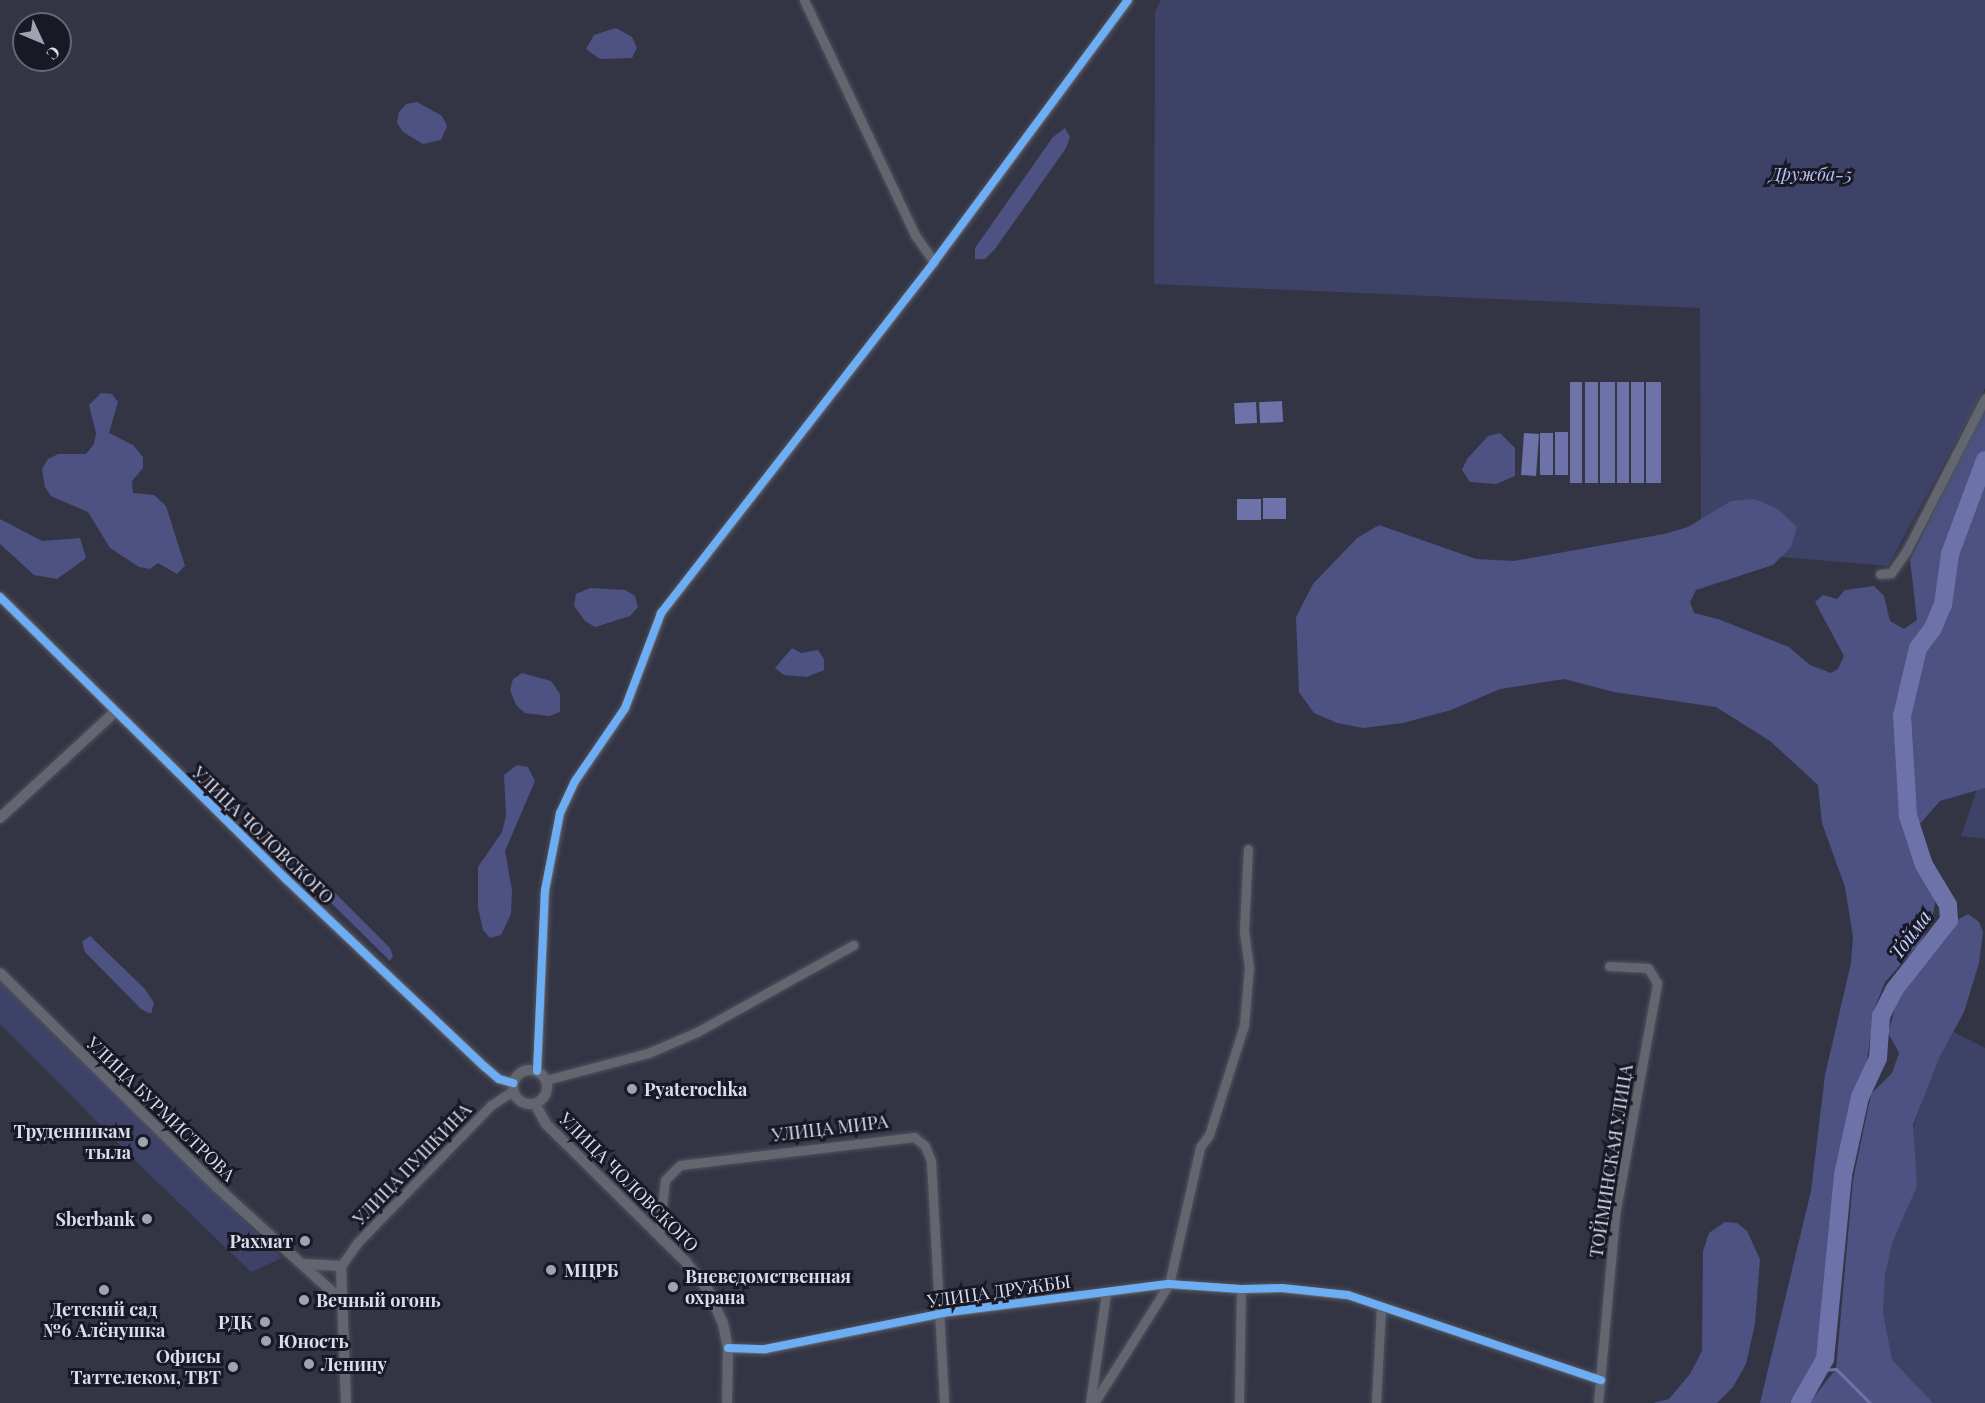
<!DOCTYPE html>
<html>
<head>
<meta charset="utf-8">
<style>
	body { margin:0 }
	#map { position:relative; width:1985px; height:1403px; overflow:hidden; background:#333544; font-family:"Playfair Display",serif }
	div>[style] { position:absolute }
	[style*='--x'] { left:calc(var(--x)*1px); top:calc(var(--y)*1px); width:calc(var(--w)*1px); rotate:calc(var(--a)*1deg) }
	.green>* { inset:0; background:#3e4267 }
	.forest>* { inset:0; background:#4d5283 }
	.water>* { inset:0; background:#6d73a9; transform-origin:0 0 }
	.stream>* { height:3px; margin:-1.5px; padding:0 1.5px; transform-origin:1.5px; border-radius:1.5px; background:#6d73a9 }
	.river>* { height:18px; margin:-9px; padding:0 9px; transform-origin:9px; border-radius:9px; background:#6d73a9 }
	.roads { filter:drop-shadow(0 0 2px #4f515e) drop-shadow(0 0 2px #4f515e) }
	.minor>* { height:9px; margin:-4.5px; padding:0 4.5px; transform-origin:4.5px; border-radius:4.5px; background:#63656f }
	.tertiary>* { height:10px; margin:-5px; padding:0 5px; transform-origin:5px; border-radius:5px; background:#63656f }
	.tertiary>.ring { margin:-5px; padding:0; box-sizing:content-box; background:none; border:10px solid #63656f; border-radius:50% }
	.cycleway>* { height:8px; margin:-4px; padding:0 4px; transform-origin:4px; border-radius:4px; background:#6dadf4 }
	.dots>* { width:16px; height:16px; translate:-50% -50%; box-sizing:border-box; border:3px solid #181925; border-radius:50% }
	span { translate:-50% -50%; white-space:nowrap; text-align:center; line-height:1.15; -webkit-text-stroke:6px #181925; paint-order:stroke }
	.park-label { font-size:18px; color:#b9bff1; font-style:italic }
	.street-label { font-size:18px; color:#daddee }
	.poi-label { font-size:18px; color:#daddee; font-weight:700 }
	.left { translate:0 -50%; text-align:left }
	.right { translate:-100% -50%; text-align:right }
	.water-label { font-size:20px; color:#c5ccff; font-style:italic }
	.north { position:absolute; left:12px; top:12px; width:60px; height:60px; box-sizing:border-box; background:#181925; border:2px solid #666775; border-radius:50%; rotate:134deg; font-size:16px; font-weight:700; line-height:24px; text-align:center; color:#daddee }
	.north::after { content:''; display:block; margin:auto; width:21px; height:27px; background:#a0a2b2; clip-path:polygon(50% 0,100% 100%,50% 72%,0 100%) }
</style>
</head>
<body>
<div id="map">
	<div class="green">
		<i style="clip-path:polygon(1161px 0,1985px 0,1985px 388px,1888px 566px,1696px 550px,1701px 531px,1700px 308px,1154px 284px,1155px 11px)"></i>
		<i style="clip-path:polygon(1985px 766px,1985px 839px,1961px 836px)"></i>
		<i style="clip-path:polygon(0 980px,282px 1258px,251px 1272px,150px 1175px,0 1024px)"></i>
		<i style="clip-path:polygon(1945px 1028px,1985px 1048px,1985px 1403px,1908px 1403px,1873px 1362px,1897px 1180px)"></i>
	</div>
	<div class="forest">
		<i style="clip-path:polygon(616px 28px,632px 37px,637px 48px,632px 58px,600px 59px,586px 49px,594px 35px)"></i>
		<i style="clip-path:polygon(417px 102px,442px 116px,447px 126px,441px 140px,423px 144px,403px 132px,397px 123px,399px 112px,406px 104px)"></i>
		<i style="clip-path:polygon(1065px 128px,1070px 137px,1066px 148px,995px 249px,985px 259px,975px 259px,975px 248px,1053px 137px)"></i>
		<i style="clip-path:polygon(101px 393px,112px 394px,118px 402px,109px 433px,133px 445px,143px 457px,143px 468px,132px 481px,133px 493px,154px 495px,166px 506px,185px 566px,177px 574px,158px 563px,150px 569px,139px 567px,110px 548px,88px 512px,51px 496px,45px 487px,42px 469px,48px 459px,58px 454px,86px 454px,94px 444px,96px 433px,89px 405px)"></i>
		<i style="clip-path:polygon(1985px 406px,1985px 788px,1940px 801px,1918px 826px,1938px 887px,1932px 920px,1920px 943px,1885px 982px,1875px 1007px,1823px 1351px,1794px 1403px,1760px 1403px,1811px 1191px,1825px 1075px,1851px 963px,1853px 937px,1845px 887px,1822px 823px,1818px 785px,1770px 741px,1716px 707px,1614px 692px,1564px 679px,1500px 689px,1451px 710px,1403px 723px,1363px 728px,1337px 723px,1314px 713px,1299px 692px,1296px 617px,1313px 584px,1357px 538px,1379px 525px,1476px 559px,1514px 561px,1664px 534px,1688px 527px,1731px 501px,1755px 499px,1778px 509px,1797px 527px,1791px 547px,1773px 565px,1696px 590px,1690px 602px,1694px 613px,1718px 619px,1789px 647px,1810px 665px,1831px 673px,1838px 669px,1844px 656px,1815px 602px,1823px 595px,1837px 599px,1845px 590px,1874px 586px,1884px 596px,1890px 621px,1904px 629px,1917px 620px,1910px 560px)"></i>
		<i style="clip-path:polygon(1500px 433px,1515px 448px,1515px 476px,1496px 484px,1470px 482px,1462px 470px,1467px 459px,1488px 436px)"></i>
		<i style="clip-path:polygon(0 519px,42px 541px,80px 538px,86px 558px,57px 579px,34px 575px,0 544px)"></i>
		<i style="clip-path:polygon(590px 588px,625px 590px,635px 596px,638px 607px,630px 616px,595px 627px,585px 621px,574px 606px,576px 594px)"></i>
		<i style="clip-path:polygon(792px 648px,801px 653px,818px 650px,824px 659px,824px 670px,807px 677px,784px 675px,775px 668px)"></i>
		<i style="clip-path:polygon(522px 673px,551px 681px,560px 694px,560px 712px,549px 716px,525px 713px,516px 705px,510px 690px,513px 679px)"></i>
		<i style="clip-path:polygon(517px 765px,528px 767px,535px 781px,505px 851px,512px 890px,511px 914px,501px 935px,490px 938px,483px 930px,478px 908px,478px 867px,502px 832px,506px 816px,504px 775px)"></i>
		<i style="clip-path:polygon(323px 889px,333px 891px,390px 948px,393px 956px,390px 961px,325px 897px)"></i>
		<i style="clip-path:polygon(1968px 914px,1979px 922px,1983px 932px,1979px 963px,1964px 1012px,1939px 1058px,1913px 1125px,1917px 1186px,1892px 1243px,1885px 1275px,1883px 1313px,1892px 1360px,1933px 1403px,1809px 1403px,1836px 1369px,1853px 1180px,1871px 1094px,1892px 1073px,1899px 1053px,1888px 1033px,1897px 1002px,1924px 957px,1959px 919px)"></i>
		<i style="clip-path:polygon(90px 936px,145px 989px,154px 1003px,151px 1014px,141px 1009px,85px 952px,82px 942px)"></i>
		<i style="clip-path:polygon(1725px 1222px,1737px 1223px,1747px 1231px,1760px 1259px,1755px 1324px,1746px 1364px,1733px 1387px,1717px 1403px,1653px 1403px,1669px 1399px,1690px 1374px,1702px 1351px,1703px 1251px,1709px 1233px)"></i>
	</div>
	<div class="water">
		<i style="left:1570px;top:382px;width:12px;height:101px"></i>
		<i style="left:1585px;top:382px;width:13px;height:101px"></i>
		<i style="left:1600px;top:382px;width:15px;height:101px"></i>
		<i style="left:1617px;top:382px;width:12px;height:101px"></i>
		<i style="left:1631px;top:382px;width:13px;height:101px"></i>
		<i style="left:1646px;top:382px;width:15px;height:101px"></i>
		<i style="left:1282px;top:401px;width:21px;height:23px;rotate:87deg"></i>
		<i style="left:1256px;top:402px;width:21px;height:22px;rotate:87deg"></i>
		<i style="left:1555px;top:432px;width:13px;height:43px"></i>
		<i style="left:1524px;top:433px;width:15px;height:42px;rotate:4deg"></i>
		<i style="left:1540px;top:433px;width:13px;height:42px"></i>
		<i style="left:1286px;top:498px;width:21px;height:23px;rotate:90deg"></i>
		<i style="left:1261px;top:499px;width:21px;height:24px;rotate:90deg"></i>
	</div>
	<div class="stream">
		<i style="--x:1822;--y:1370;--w:14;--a:-4"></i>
		<i style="--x:1836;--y:1369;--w:48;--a:45"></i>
	</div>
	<div class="river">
		<i style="--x:1800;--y:1403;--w:51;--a:-60.4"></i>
		<i style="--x:1825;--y:1359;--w:185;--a:-84.4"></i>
		<i style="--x:1843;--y:1175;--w:80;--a:-77.7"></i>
		<i style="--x:1860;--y:1097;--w:43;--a:-65.2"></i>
		<i style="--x:1878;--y:1058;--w:42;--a:-85.9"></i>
		<i style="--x:1881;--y:1016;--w:29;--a:-63"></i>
		<i style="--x:1894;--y:990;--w:89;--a:-51.8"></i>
		<i style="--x:1949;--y:920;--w:15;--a:-94"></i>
		<i style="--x:1948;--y:905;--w:47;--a:-121"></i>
		<i style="--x:1924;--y:865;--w:52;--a:-108.1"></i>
		<i style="--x:1908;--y:816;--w:100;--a:-93.4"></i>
		<i style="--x:1902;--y:716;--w:70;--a:-76.8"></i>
		<i style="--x:1918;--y:648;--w:25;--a:-53"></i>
		<i style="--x:1933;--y:628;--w:25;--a:-67"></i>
		<i style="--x:1943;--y:605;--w:51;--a:-82.2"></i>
		<i style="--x:1950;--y:554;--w:100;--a:-69.6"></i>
	</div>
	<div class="roads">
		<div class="minor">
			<i style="--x:804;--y:0;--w:260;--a:64.7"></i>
			<i style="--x:915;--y:235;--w:33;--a:55"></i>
			<i style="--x:1880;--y:574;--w:11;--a:-5"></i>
			<i style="--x:1891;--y:573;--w:28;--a:-55"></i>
			<i style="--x:1907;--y:550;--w:171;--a:-62.8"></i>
			<i style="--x:537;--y:1071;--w:181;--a:-87.5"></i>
			<i style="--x:545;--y:890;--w:78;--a:-79"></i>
			<i style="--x:560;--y:813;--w:35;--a:-65"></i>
			<i style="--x:575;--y:781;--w:88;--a:-55.6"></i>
			<i style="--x:625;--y:708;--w:102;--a:-69.2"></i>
			<i style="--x:661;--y:613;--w:445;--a:-52.1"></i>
			<i style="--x:934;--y:262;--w:326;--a:-53.5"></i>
			<i style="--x:546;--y:1080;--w:106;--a:-14.8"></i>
			<i style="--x:648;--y:1053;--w:53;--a:-23.2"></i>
			<i style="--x:697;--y:1032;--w:179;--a:-29.1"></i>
			<i style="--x:659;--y:1234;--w:54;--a:-83.7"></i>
			<i style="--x:665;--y:1180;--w:21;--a:-45"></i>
			<i style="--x:680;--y:1165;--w:236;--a:-6.8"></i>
			<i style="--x:914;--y:1137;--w:14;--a:39"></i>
			<i style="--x:925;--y:1146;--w:16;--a:68"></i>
			<i style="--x:931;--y:1161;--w:242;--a:86.9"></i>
			<i style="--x:341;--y:1266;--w:28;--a:-55"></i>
			<i style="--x:357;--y:1243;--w:191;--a:-45.8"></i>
			<i style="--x:490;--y:1106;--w:27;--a:-34"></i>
			<i style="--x:728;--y:1348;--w:37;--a:2"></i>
			<i style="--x:765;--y:1349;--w:188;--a:-11.4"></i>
			<i style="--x:949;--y:1312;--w:222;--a:-7.3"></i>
			<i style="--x:1169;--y:1284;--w:72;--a:4"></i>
			<i style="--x:1241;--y:1289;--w:41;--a:-1.4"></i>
			<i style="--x:1282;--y:1288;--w:66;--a:6.1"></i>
			<i style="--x:1348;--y:1295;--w:267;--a:18.6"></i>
			<i style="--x:1090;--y:1403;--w:111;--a:-81.7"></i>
			<i style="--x:1094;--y:1403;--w:141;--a:-57.8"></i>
			<i style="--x:1169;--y:1284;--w:140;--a:-77.2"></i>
			<i style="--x:1200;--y:1147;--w:15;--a:-53"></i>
			<i style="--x:1209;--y:1135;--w:115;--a:-72.3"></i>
			<i style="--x:1244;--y:1025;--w:58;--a:-85.1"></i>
			<i style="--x:1249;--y:967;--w:37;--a:-98"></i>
			<i style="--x:1244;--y:930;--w:81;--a:-87.2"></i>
			<i style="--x:1239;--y:1403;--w:114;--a:-89"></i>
			<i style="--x:1376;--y:1403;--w:94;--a:-87"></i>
			<i style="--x:1598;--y:1403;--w:189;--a:-84.8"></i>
			<i style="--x:1615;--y:1215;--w:236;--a:-79.7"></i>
			<i style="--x:1657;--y:983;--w:17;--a:-121"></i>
			<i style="--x:1648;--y:968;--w:39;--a:-177"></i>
		</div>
		<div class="tertiary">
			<i style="--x:0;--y:597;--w:402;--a:44.6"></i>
			<i style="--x:286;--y:879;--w:274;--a:43.4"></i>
			<i style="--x:485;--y:1067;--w:18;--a:41"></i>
			<i style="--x:499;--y:1079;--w:15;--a:16"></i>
			<i style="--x:0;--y:818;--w:156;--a:-42.7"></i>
			<i style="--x:0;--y:973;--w:306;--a:44.6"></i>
			<i style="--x:218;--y:1188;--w:168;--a:42.3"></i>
			<i class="ring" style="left:513px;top:1070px;width:24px;height:24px"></i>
			<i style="--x:535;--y:1104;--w:23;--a:61"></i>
			<i style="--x:546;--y:1124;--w:197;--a:44.6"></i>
			<i style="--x:686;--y:1262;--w:36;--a:52"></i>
			<i style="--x:708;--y:1290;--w:36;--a:66"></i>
			<i style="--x:723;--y:1323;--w:25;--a:79"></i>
			<i style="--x:728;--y:1348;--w:55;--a:91"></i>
			<i style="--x:304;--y:1264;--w:37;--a:3"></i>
			<i style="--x:341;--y:1266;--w:137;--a:87.9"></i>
		</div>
	</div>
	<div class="cycleway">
		<i style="--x:0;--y:597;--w:402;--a:44.6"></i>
		<i style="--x:286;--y:879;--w:274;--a:43.4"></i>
		<i style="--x:485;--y:1067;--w:18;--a:41"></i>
		<i style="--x:499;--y:1079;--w:15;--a:16"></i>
		<i style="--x:537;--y:1071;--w:181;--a:-87.5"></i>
		<i style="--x:545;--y:890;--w:78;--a:-79"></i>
		<i style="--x:560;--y:813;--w:35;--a:-65"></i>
		<i style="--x:575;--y:781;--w:88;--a:-55.6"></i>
		<i style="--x:625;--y:708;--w:102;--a:-69.2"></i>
		<i style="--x:661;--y:613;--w:445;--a:-52.1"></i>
		<i style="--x:934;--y:262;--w:326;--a:-53.5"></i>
		<i style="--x:728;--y:1348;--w:37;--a:2"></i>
		<i style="--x:765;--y:1349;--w:188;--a:-11.4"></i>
		<i style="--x:949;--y:1312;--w:222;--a:-7.3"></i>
		<i style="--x:1169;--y:1284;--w:72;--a:4"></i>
		<i style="--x:1241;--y:1289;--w:41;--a:-1.4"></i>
		<i style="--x:1282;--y:1288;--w:66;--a:6.1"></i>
		<i style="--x:1348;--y:1295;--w:267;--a:18.6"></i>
	</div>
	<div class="dots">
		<i style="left:632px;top:1089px;background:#a0a2b2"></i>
		<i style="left:143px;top:1142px;background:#a0a2b2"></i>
		<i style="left:147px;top:1219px;background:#a0a2b2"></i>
		<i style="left:305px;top:1241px;background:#a0a2b2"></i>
		<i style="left:551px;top:1270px;background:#a0a2b2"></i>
		<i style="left:673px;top:1287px;background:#a0a2b2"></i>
		<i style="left:104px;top:1290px;background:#a0a2b2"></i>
		<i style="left:304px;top:1300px;background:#a0a2b2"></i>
		<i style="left:265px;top:1322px;background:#a0a2b2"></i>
		<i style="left:266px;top:1341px;background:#a0a2b2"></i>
		<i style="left:309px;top:1364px;background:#a0a2b2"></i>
		<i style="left:233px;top:1367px;background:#a0a2b2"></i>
	</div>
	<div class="park-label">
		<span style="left:1811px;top:174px">Дружба-5</span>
	</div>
	<div class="street-label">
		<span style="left:263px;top:835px;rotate:44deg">УЛИЦА ЧОЛОВСКОГО</span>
		<span style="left:161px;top:1109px;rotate:44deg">УЛИЦА БУРМИСТРОВА</span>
		<span style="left:830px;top:1128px;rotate:-7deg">УЛИЦА МИРА</span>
		<span style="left:1611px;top:1161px;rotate:-81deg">ТОЙМИНСКАЯ УЛИЦА</span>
		<span style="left:412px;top:1164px;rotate:-46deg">УЛИЦА ПУШКИНА</span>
		<span style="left:629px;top:1182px;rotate:45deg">УЛИЦА ЧОЛОВСКОГО</span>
		<span style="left:999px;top:1291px;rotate:-8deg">УЛИЦА ДРУЖБЫ</span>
	</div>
	<div class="poi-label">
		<span class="left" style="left:644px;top:1089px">Pyaterochka</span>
		<span class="right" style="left:131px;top:1142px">Труденникам<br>тыла</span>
		<span class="right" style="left:135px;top:1219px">Sberbank</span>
		<span class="right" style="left:293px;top:1241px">Рахмат</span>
		<span class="left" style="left:564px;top:1270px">МЦРБ</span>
		<span class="left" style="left:685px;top:1287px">Вневедомственная<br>охрана</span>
		<span class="left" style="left:316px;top:1300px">Вечный огонь</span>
		<span style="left:104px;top:1320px">Детский сад<br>№6 Алёнушка</span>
		<span class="right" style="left:253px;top:1322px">РДК</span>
		<span class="left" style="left:278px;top:1341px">Юность</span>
		<span class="right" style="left:221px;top:1367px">Офисы<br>Таттелеком, ТВТ</span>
		<span class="left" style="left:321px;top:1364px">Ленину</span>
	</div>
	<div class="water-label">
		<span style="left:1909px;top:934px;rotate:-53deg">Тойма</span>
	</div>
	<div class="north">С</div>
</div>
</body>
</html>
